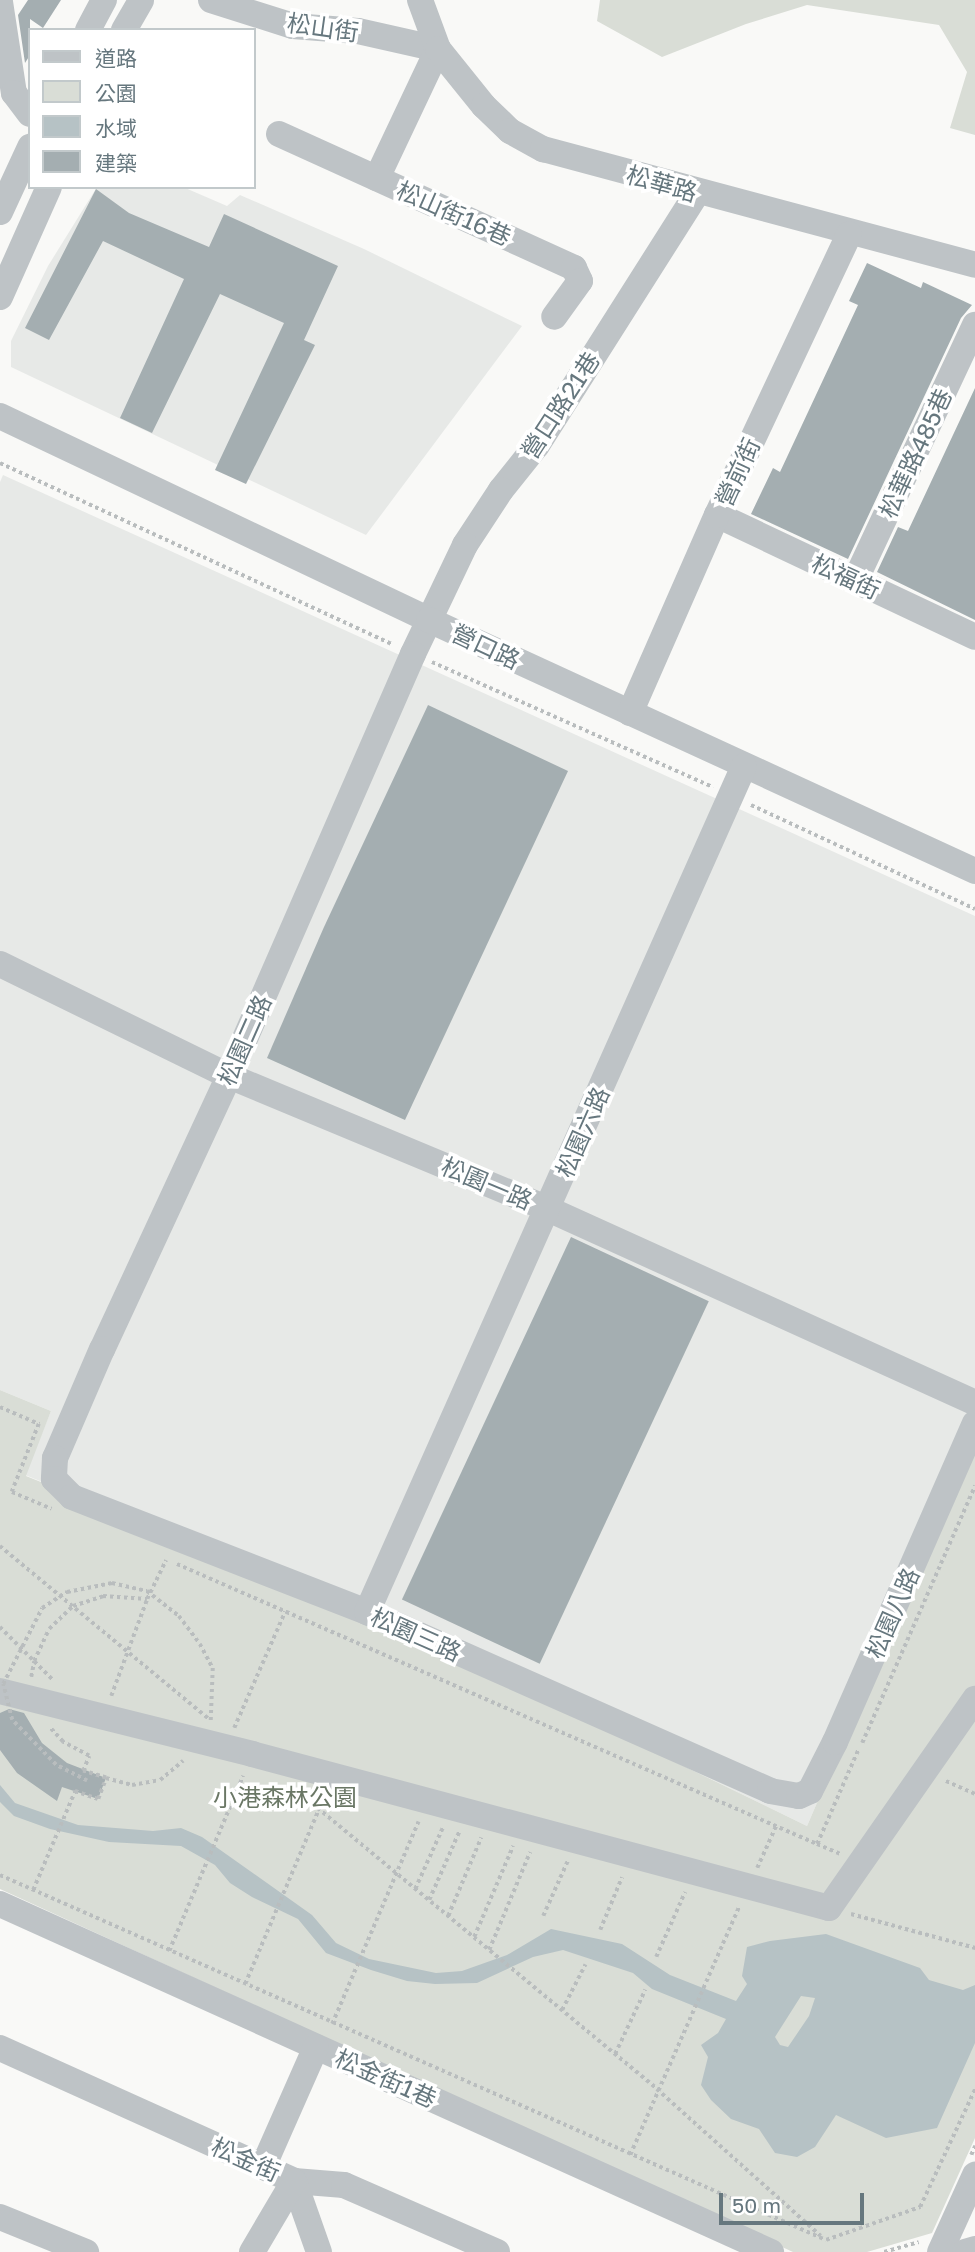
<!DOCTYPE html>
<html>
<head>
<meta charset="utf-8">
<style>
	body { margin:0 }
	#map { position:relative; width:975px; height:2252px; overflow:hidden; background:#f9f9f7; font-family:"Golos Text","Noto Sans TC",sans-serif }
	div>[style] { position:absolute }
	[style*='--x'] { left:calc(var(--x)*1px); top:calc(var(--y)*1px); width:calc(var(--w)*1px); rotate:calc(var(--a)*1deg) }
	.built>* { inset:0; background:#e7e9e7 }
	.green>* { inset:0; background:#d9ddd6 }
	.water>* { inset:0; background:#b6c2c5 }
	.building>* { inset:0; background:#a4aeb1; transform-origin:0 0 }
	.path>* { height:3.5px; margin-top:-1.75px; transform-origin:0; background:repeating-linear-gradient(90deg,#b9bdbe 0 3.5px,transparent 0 7px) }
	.minor>* { height:26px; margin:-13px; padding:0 13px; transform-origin:13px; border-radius:13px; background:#bec3c6 }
	.path-bridge>* { height:3.5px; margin-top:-1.75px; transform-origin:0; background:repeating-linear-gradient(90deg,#b9bdbe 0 3.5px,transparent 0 7px) }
	span { translate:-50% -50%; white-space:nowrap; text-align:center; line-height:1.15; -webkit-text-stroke:7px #fff; paint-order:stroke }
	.street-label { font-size:24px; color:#66777e }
	.park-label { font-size:24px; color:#6a7765 }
	.legend { position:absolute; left:28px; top:28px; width:228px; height:161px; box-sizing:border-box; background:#fff; border:2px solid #c2c9cb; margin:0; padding:9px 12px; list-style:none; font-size:21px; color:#66777e }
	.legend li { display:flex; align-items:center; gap:14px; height:35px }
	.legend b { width:35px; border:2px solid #c2c9cb }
	.scale { position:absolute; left:719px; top:2193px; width:145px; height:32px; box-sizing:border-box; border:4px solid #66777e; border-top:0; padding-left:9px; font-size:21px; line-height:24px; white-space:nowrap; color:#66777e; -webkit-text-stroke:5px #fff; paint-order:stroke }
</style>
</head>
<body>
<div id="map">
	<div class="built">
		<i style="clip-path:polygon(97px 187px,183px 187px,227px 206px,240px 195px,364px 249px,522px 326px,366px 535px,11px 367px,11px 341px,48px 266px)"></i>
		<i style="clip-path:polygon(3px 475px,975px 916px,975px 1435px,807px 1826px,367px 1612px,25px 1475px,51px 1411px,0 1390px,0 482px)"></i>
	</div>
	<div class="green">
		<i style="clip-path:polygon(600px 0,975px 0,975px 135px,950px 128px,967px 72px,939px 25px,807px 5px,746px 24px,662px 57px,597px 21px)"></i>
		<i style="clip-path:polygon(0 1390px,51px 1411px,26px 1476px,367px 1612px,807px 1826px,975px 1435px,975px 2138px,932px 2233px,867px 2252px,793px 2252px,0 1889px)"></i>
	</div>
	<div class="water">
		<i style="clip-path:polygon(evenodd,0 1785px,15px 1803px,78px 1825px,153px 1831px,181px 1828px,202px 1837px,312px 1915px,336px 1943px,369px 1959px,436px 1973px,462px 1971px,507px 1955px,551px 1929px,622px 1944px,670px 1975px,736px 2001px,747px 1984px,742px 1976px,747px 1947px,770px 1941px,826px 1934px,920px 1968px,929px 1980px,963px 1990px,975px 1985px,975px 2043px,937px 2128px,886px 2138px,836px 2115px,815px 2147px,797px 2157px,775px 2153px,759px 2129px,731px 2119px,711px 2100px,701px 2085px,708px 2057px,701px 2045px,718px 2033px,726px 2019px,652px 1989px,633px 1973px,563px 1950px,533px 1957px,477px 1983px,435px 1984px,407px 1981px,371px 1970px,326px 1953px,298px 1919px,252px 1897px,230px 1883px,215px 1865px,181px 1846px,109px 1842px,50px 1829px,14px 1816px,0 1802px,0 1785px,801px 1996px,815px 1998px,809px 2016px,788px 2047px,780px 2045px,775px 2037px,801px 1996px)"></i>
	</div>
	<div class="building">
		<i style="clip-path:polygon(28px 0,61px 0,43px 28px,30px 19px,30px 55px,25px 63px,18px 15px)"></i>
		<i style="clip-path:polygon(96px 189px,129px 213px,209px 247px,224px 214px,338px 266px,304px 340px,315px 345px,246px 484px,215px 470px,284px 323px,220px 294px,152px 433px,120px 418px,184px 279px,103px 241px,49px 340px,25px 328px)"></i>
		<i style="clip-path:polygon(867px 263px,921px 288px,923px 282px,972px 305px,961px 318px,848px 559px,751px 514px,773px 468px,780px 472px,858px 305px,849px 301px)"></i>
		<i style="clip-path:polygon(975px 388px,975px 620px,877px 572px,898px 527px,908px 531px)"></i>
		<i style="clip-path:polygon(428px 705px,568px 771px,405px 1120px,267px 1058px,324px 927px)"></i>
		<i style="left:571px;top:1237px;width:152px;height:400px;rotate:25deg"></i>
		<i style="clip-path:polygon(9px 1709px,24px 1713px,42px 1743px,67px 1763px,106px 1778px,98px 1799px,62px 1787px,57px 1801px,17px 1773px,0 1750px,0 1713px)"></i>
	</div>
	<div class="path">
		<i style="--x:0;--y:463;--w:433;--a:24.8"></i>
		<i style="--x:432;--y:662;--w:308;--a:24"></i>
		<i style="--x:751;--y:805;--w:247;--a:24.9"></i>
		<i style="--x:0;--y:1407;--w:43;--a:23.6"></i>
		<i style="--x:39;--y:1424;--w:73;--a:111.7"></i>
		<i style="--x:12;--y:1492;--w:43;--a:23"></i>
		<i style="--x:0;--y:1546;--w:271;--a:39.6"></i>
		<i style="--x:177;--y:1564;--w:699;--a:23.63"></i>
		<i style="--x:817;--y:1844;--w:103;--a:-66.4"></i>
		<i style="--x:0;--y:1627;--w:75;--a:45"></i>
		<i style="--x:31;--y:1677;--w:16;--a:-79"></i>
		<i style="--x:34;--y:1661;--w:35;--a:-65"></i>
		<i style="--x:49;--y:1629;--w:33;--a:-44"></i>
		<i style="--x:73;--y:1606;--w:32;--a:-18"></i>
		<i style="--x:103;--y:1596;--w:44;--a:3.9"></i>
		<i style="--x:147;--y:1599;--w:43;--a:-64"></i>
		<i style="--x:111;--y:1696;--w:103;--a:-69.6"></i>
		<i style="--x:234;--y:1728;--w:127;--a:-66.3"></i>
		<i style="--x:862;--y:1743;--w:281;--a:-66.3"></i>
		<i style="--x:106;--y:1778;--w:27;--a:15"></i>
		<i style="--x:132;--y:1785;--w:28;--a:-10"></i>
		<i style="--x:160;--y:1780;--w:30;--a:-40"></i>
		<i style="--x:946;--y:1781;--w:32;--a:24"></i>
		<i style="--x:296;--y:1790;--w:469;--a:39.6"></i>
		<i style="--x:657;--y:2089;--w:220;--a:41.9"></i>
		<i style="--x:817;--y:1844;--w:26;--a:23"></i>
		<i style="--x:757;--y:1868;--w:46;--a:-65.7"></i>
		<i style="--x:0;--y:1875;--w:903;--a:23.84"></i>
		<i style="--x:826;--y:2240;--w:100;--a:-19.3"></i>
		<i style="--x:920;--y:2207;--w:130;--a:-65"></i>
		<i style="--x:415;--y:1889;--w:68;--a:-65.7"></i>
		<i style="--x:33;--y:1890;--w:108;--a:-67"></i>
		<i style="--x:75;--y:1791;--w:24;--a:19"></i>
		<i style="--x:98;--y:1799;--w:22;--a:-69"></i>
		<i style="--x:106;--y:1778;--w:24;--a:-163"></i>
		<i style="--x:83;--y:1771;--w:16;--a:-68"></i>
		<i style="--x:89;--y:1756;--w:30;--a:-152"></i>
		<i style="--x:63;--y:1742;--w:19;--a:-133"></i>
		<i style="--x:429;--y:1900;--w:74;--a:-66.2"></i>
		<i style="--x:851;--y:1914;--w:129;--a:15.3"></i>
		<i style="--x:448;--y:1916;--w:85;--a:-67.1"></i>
		<i style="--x:543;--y:1916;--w:61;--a:-65.9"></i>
		<i style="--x:600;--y:1930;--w:57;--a:-67.5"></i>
		<i style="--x:474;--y:1937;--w:99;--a:-66.8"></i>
		<i style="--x:489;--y:1950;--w:106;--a:-67.3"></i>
		<i style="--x:169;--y:1951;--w:190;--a:-67.1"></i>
		<i style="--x:656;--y:1957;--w:71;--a:-66"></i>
		<i style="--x:245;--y:1984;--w:190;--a:-67.1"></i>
		<i style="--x:562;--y:2010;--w:51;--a:-62.9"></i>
		<i style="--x:332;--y:2024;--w:220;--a:-66.9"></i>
		<i style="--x:615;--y:2054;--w:71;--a:-64.9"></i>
		<i style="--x:630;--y:2155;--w:271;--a:-66.3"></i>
		<i style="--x:971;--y:2155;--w:10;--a:-66"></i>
		<i style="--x:884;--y:2252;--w:36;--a:-16"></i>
	</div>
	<div class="minor">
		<i style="--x:211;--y:0;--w:86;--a:17.6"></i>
		<i style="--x:293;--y:26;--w:65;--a:4.4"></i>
		<i style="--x:358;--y:31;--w:82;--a:12.7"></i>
		<i style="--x:438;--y:49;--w:143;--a:115.3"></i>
		<i style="--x:420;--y:0;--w:52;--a:69.8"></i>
		<i style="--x:438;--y:49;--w:73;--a:51.1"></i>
		<i style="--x:484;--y:106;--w:36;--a:44"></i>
		<i style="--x:510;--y:131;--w:38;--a:29"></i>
		<i style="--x:543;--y:149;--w:447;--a:15"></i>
		<i style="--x:0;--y:2;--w:92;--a:81.3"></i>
		<i style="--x:14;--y:93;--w:26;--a:53"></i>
		<i style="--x:88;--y:30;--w:34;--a:-62"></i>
		<i style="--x:124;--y:30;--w:34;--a:-60"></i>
		<i style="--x:279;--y:134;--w:324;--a:24.4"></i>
		<i style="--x:574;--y:268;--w:14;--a:65"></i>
		<i style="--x:580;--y:281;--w:44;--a:125.8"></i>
		<i style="--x:697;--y:193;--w:299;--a:122.4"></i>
		<i style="--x:537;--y:445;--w:58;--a:128.7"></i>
		<i style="--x:501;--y:490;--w:66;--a:123.2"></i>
		<i style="--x:465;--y:545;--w:121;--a:115.5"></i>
		<i style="--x:413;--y:654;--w:460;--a:113.6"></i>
		<i style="--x:229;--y:1076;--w:301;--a:114.9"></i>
		<i style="--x:102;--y:1349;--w:119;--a:113.3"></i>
		<i style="--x:55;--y:1458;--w:21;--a:93"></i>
		<i style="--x:54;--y:1479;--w:25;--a:45"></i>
		<i style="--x:72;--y:1497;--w:317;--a:21.3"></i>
		<i style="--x:367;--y:1612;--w:441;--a:23.9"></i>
		<i style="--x:770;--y:1791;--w:29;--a:10"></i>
		<i style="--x:799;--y:1796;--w:12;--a:-24"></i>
		<i style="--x:810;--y:1791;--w:55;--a:-63"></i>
		<i style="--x:835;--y:1742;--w:348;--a:-66.3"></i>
		<i style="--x:0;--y:212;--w:72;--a:-65.2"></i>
		<i style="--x:0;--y:297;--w:120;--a:-66"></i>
		<i style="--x:0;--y:416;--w:475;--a:25.4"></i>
		<i style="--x:429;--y:620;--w:601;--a:24.69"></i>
		<i style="--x:717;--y:515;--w:285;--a:25.3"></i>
		<i style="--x:855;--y:581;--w:283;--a:-64.9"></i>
		<i style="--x:630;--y:713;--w:216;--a:-66.3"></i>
		<i style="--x:717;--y:515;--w:310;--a:-64.8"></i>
		<i style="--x:0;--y:964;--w:255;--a:26.1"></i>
		<i style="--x:229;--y:1076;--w:346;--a:22.6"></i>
		<i style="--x:548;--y:1209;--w:469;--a:24.4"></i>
		<i style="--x:367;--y:1612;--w:926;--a:-65.98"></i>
		<i style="--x:0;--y:1691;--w:260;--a:14"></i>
		<i style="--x:252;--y:1754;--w:597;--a:14.94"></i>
		<i style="--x:829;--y:1908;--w:255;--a:-55.1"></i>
		<i style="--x:0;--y:1904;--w:846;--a:24.29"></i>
		<i style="--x:0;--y:2048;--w:323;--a:24.3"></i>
		<i style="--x:294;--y:2181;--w:50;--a:4.6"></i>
		<i style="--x:344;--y:2185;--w:167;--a:23.6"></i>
		<i style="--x:263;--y:2167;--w:131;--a:-66.2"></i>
		<i style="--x:294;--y:2181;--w:75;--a:70.6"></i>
		<i style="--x:0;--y:2217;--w:93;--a:22.1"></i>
		<i style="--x:252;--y:2252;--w:82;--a:-59.4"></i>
		<i style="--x:940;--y:2252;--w:85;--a:-65.6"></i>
		<i style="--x:965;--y:2252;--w:10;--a:-17"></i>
	</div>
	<div class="path-bridge">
		<i style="--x:87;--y:1781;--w:35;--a:-153"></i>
		<i style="--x:56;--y:1765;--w:63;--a:-134.4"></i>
		<i style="--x:12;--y:1720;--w:37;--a:-104"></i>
		<i style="--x:3;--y:1684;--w:85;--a:-62.8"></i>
		<i style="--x:42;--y:1608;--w:30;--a:-33"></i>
		<i style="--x:67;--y:1592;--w:46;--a:-11.3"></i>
		<i style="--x:112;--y:1583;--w:36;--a:13"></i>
		<i style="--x:147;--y:1591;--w:41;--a:38"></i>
		<i style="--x:179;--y:1616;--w:35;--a:53"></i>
		<i style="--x:200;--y:1644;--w:27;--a:62"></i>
		<i style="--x:213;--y:1668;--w:53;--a:92.2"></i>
	</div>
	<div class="street-label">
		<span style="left:323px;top:27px;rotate:8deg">松山街</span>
		<span style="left:662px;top:183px;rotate:16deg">松華路</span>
		<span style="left:454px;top:213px;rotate:24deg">松山街16巷</span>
		<span style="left:560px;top:405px;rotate:-57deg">營口路21巷</span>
		<span style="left:915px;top:453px;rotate:-65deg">松華路485巷</span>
		<span style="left:737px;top:472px;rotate:-65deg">營前街</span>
		<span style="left:846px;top:576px;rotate:25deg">松福街</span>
		<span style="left:486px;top:646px;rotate:25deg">營口路</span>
		<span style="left:244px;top:1040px;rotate:-66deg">松園二路</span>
		<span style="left:582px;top:1132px;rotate:-66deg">松園六路</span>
		<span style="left:487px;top:1183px;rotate:23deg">松園一路</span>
		<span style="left:892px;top:1613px;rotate:-66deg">松園八路</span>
		<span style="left:416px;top:1634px;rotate:24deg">松園三路</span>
		<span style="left:386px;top:2078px;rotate:24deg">松金街1巷</span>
		<span style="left:246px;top:2159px;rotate:24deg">松金街</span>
	</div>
	<div class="park-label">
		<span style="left:285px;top:1797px">小港森林公園</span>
	</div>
	<ul class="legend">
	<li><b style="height:9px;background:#bec3c6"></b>道路</li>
	<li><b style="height:19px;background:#d9ddd6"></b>公園</li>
	<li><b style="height:19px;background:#b6c2c5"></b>水域</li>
	<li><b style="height:19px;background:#a4aeb1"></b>建築</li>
	</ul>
	<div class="scale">50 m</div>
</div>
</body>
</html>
